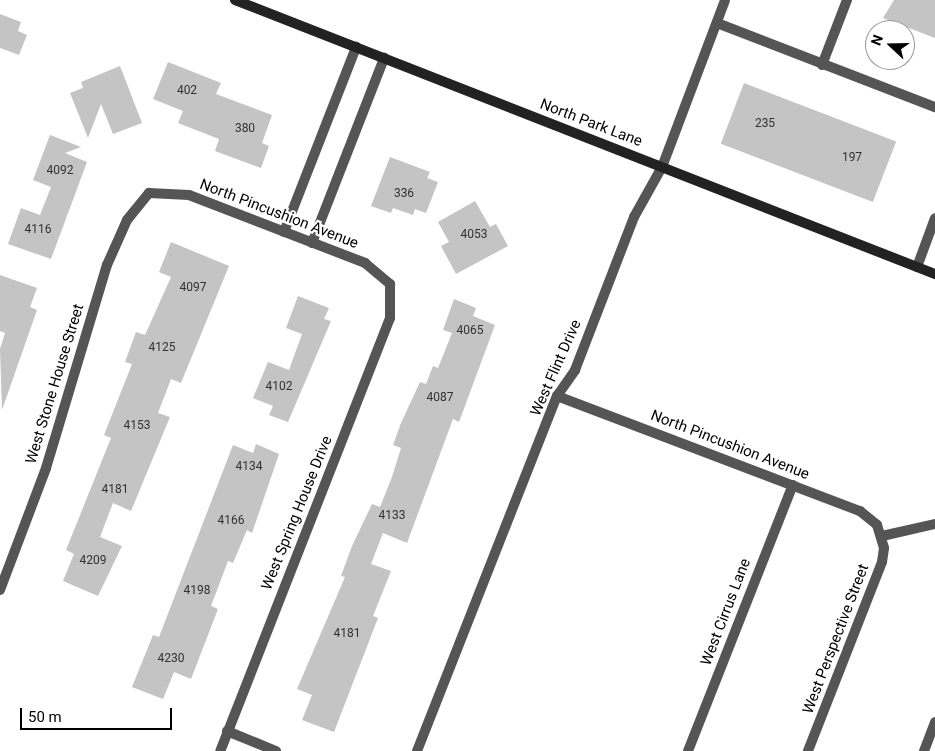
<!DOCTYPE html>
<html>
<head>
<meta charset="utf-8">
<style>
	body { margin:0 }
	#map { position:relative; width:935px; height:751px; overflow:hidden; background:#fff; font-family:Roboto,sans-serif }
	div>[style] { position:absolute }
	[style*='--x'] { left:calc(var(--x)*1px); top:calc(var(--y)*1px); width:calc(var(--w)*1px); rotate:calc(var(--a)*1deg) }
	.building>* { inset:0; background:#c4c4c4; transform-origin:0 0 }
	.street>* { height:10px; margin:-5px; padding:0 5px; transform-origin:5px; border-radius:5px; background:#555 }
	.secondary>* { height:10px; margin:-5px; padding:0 5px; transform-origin:5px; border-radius:5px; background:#222 }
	span { translate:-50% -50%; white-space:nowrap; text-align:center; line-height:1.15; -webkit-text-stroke:4.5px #fff; paint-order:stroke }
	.number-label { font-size:12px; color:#313131 }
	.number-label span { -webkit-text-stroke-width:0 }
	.street-label { font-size:15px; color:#000 }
	.north { position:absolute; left:865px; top:20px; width:50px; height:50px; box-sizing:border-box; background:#fff; border:1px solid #999; border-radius:50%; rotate:291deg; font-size:14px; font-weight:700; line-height:20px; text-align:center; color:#000 }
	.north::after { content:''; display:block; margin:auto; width:18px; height:22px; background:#000; clip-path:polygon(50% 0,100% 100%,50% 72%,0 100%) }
	.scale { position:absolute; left:20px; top:708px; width:152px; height:22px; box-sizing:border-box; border:2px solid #000; border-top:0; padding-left:6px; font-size:15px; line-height:18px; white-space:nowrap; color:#000; -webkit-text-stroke:4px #fff; paint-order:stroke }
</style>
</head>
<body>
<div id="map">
	<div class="building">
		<i style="clip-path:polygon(894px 0,935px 0,935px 38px,883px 18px)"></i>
		<i style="clip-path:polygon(0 14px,21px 22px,18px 31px,27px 35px,19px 55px,0 48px)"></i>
		<i style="clip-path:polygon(168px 62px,221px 83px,216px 94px,272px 115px,262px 143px,269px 146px,261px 168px,215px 151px,219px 139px,178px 123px,183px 111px,153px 99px)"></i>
		<i style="clip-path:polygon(120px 66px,142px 123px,113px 134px,101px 104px,88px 138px,70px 93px,83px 88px,81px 82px)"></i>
		<i style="left:744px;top:83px;width:163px;height:65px;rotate:21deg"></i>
		<i style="clip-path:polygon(50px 135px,81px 147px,65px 153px,87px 162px,51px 259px,8px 244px,21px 208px,40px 215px,51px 187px,33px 180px)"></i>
		<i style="clip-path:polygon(390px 157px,430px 172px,427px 178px,438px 182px,426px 213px,415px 209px,413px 215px,393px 208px,391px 213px,371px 206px)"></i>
		<i style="clip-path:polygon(475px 201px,490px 227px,496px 224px,508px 246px,456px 274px,441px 246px,449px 242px,438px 222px)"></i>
		<i style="clip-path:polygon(171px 242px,229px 266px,181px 383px,171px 379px,158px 413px,170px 417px,131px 511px,113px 503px,100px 537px,122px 546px,98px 596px,63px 581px,74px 554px,66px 550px,111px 438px,104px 435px,132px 364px,125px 362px,136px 332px,145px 335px,171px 277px,159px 272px)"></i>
		<i style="clip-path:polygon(0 275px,37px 288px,30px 307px,37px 310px,2px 410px,0 349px,5px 333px,0 331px)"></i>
		<i style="clip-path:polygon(298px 296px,329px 308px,324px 319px,331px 321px,288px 422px,269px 415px,273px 406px,253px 398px,268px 362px,289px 370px,302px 334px,286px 328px)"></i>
		<i style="clip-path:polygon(454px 299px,476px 308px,473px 316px,495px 325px,459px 422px,453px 419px,407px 543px,383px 533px,371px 564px,391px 571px,373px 616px,378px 618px,334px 732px,302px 720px,312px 695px,297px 689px,345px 577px,341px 576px,352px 546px,372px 504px,380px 507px,392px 477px,401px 448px,393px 445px,401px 423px,420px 382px,426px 384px,433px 366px,438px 368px,452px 333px,443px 330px)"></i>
		<i style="clip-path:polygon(256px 444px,279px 454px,252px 533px,247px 530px,233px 563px,228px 561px,211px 606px,218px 609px,191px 679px,174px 672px,163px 699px,132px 687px,153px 635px,159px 637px,233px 445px,253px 453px)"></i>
	</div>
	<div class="street">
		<i style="--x:717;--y:23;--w:234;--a:21.1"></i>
		<i style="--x:822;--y:65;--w:70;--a:-69"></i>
		<i style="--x:284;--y:232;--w:199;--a:-68.7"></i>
		<i style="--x:312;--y:243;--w:199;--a:-68.7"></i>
		<i style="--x:917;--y:267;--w:52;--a:-69.8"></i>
		<i style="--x:557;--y:396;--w:324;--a:20.8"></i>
		<i style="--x:860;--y:511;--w:22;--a:39"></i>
		<i style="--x:877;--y:525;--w:24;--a:73"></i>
		<i style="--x:884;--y:548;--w:14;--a:98"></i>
		<i style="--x:882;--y:562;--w:203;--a:111.4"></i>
		<i style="--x:882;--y:536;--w:54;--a:-12.8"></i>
		<i style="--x:0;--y:590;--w:130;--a:-69.3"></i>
		<i style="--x:46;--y:468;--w:212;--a:-73.3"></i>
		<i style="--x:107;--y:265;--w:49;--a:-66"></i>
		<i style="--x:127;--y:220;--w:35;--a:-51"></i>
		<i style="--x:149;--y:193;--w:40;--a:2.9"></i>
		<i style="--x:189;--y:195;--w:189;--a:21.1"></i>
		<i style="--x:365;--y:263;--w:33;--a:40"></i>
		<i style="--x:390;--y:284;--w:34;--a:90"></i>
		<i style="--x:390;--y:318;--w:465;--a:111.4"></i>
		<i style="--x:227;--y:731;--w:53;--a:22.2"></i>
		<i style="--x:417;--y:751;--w:382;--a:-68.5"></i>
		<i style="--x:557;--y:396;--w:32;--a:-55"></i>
		<i style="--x:575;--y:370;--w:164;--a:-68.9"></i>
		<i style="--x:634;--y:217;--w:57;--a:-60.8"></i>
		<i style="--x:662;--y:167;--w:178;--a:-69.3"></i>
		<i style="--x:688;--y:751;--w:286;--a:-68.5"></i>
		<i style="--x:924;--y:751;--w:31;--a:-69"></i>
	</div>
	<div class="secondary">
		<i style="--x:235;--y:0;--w:752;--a:21.38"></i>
	</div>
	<div class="number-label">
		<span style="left:187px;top:91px">402</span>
		<span style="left:765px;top:124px">235</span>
		<span style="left:245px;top:129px">380</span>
		<span style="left:852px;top:158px">197</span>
		<span style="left:60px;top:171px">4092</span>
		<span style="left:404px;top:194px">336</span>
		<span style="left:38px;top:230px">4116</span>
		<span style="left:474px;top:235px">4053</span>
		<span style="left:193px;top:288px">4097</span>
		<span style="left:470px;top:331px">4065</span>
		<span style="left:162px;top:348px">4125</span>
		<span style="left:279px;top:387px">4102</span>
		<span style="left:440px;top:398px">4087</span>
		<span style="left:137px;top:426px">4153</span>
		<span style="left:249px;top:467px">4134</span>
		<span style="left:115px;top:490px">4181</span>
		<span style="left:392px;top:516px">4133</span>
		<span style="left:231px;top:521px">4166</span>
		<span style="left:93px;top:561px">4209</span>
		<span style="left:197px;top:591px">4198</span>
		<span style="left:347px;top:634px">4181</span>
		<span style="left:171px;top:659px">4230</span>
	</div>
	<div class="street-label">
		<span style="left:591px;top:123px;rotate:21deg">North Park Lane</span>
		<span style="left:279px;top:214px;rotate:21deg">North Pincushion Avenue</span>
		<span style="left:556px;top:368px;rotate:-66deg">West Flint Drive</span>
		<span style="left:55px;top:384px;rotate:-73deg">West Stone House Street</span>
		<span style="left:730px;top:445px;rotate:21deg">North Pincushion Avenue</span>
		<span style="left:297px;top:513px;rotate:-68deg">West Spring House Drive</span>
		<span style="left:726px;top:612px;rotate:-69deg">West Cirrus Lane</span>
		<span style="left:836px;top:639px;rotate:-69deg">West Perspective Street</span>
	</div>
	<div class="north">N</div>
	<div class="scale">50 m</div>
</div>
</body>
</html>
